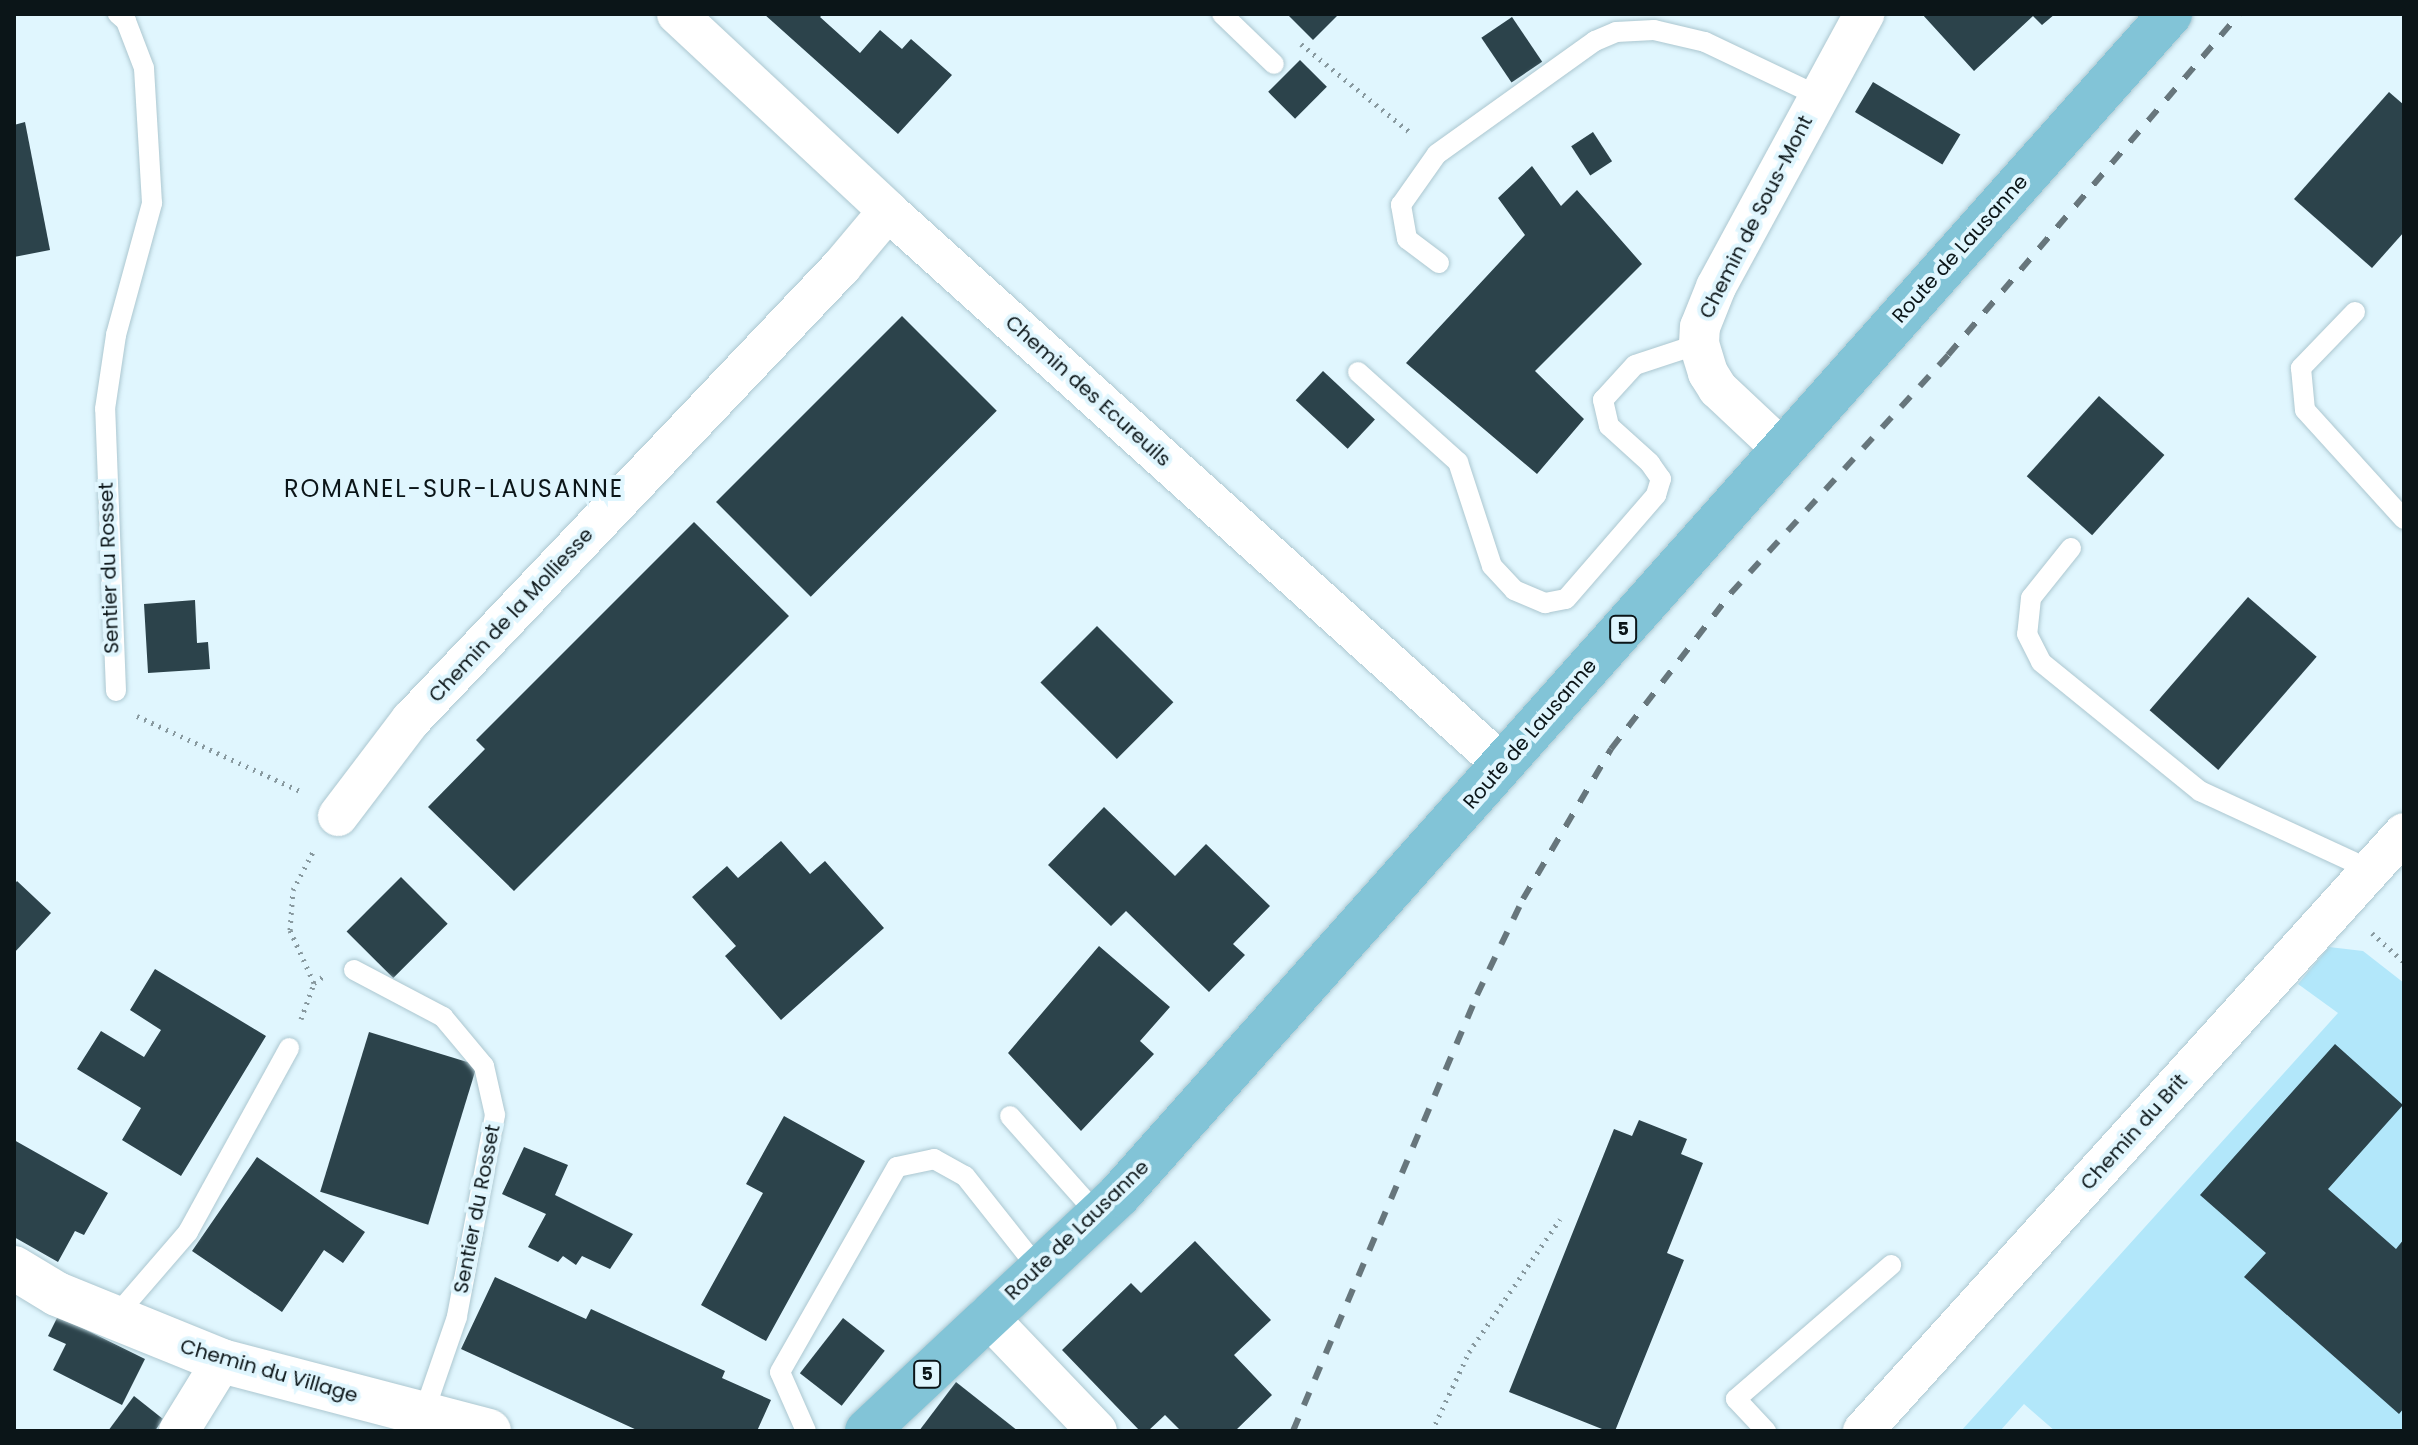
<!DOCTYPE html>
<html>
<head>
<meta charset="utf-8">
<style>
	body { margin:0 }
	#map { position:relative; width:2418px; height:1445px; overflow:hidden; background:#e0f6fe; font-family:Poppins,sans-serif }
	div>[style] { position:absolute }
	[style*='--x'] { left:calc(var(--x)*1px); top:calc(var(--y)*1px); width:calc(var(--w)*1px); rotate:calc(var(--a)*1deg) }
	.green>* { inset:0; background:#b2e7fa }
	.building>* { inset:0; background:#2c434b; transform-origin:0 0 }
	.path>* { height:5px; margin-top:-2.5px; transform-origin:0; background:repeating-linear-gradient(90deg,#88999f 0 2px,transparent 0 8px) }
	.roads { filter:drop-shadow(0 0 2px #acc7d0) drop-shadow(0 0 2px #acc7d0) }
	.service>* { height:20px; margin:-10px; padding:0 10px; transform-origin:10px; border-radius:10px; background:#fff }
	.minor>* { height:40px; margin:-20px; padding:0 20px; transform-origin:20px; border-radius:20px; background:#fff }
	.tertiary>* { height:44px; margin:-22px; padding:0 22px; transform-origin:22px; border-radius:22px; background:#fff }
	.primary>* { height:44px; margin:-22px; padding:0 22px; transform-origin:22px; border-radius:22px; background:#82c4d7 }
	.rail>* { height:6px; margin-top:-3px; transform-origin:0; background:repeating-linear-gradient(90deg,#67767c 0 14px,transparent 0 28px) }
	span { translate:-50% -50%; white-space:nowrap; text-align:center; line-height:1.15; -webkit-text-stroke:8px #e0f6fe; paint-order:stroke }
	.shield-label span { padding:2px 6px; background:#e0f6fe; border:2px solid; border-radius:6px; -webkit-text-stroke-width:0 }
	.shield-label { font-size:18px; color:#0b1518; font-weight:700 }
	.street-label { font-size:20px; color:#0b1518 }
	.quarter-label { font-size:24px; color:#0b1518; letter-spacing:2px }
	.frame { position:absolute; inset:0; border:16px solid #0b1518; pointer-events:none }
</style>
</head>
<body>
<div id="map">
	<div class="green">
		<i style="clip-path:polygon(2329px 947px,2363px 951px,2404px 983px,2404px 1431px,2055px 1431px,2024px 1404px,2000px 1431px,1961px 1431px,2338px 1013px,2298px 984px)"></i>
	</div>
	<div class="building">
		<i style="clip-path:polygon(764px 14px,823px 14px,820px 17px,860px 53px,880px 30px,902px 49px,911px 39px,952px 75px,898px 134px)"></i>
		<i style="clip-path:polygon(1287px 14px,1339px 14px,1313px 40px)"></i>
		<i style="clip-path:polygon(1922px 14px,2055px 14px,2042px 25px,2033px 16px,1974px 71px)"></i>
		<i style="left:1512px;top:17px;width:54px;height:37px;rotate:56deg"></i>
		<i style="left:1300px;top:60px;width:38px;height:45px;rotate:45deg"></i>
		<i style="left:1873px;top:82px;width:102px;height:35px;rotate:31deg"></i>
		<i style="clip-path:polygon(2389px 92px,2404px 105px,2404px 232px,2372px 268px,2294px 199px)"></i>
		<i style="clip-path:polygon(25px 122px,50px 250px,14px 257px,14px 125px)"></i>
		<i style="left:1593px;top:132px;width:35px;height:26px;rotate:57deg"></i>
		<i style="clip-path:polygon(1532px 166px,1561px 206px,1577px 190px,1642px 264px,1535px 371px,1584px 419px,1537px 474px,1406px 363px,1525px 235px,1498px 198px)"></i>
		<i style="left:902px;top:316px;width:134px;height:263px;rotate:45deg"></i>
		<i style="left:1323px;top:371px;width:71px;height:40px;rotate:43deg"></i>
		<i style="left:2099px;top:396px;width:88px;height:108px;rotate:42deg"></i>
		<i style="clip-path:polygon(694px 522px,789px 616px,514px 891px,428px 807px,485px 749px,476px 740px)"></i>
		<i style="left:2248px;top:597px;width:91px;height:150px;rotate:41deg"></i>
		<i style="clip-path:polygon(195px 600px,197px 643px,208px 642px,210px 669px,148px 673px,144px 604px)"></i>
		<i style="left:1097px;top:626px;width:108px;height:80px;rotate:45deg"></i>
		<i style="clip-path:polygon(1104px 807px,1175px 876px,1206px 844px,1270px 906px,1233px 944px,1245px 955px,1209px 992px,1126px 911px,1111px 926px,1048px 865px)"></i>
		<i style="clip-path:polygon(781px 841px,810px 874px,825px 861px,884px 928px,781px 1020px,725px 956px,736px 946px,692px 897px,727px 866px,738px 878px)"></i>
		<i style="left:401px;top:877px;width:66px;height:77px;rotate:45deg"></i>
		<i style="clip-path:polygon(17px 881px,51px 913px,14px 953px,14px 885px)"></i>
		<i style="clip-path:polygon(1099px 946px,1170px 1007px,1140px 1041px,1154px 1054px,1081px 1131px,1008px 1053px)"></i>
		<i style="clip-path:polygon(155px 969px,266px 1036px,181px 1176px,122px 1140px,141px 1108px,77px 1069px,101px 1031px,144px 1057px,161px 1030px,130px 1010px)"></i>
		<i style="left:369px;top:1032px;width:113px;height:167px;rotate:17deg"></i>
		<i style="clip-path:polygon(2335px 1044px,2403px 1105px,2328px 1189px,2396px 1249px,2404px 1239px,2404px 1408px,2399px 1414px,2244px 1277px,2266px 1253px,2200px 1195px)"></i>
		<i style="clip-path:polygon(784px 1116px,865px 1161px,766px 1341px,701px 1305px,763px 1193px,746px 1184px)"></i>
		<i style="clip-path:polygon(1639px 1120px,1687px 1139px,1681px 1154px,1703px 1163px,1667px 1253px,1684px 1260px,1615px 1431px,1607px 1431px,1509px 1392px,1614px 1129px,1632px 1136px)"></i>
		<i style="clip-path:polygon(14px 1140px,108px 1193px,84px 1235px,75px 1231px,58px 1262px,14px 1237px)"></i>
		<i style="clip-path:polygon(524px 1147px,568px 1165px,555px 1195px,633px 1234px,610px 1269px,582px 1256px,576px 1265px,563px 1256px,558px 1262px,528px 1247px,546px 1214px,502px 1194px)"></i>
		<i style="clip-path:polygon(257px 1157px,365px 1232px,343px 1263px,324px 1250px,282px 1312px,192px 1251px)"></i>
		<i style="clip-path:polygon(1195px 1241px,1271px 1320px,1234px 1355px,1272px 1395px,1235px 1431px,1181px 1431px,1165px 1415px,1148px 1431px,1140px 1431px,1062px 1350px,1131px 1283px,1141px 1293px)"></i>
		<i style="clip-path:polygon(495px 1277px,586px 1319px,591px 1309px,725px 1371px,722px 1378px,771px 1400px,757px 1431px,639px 1431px,461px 1349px)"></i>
		<i style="clip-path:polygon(58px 1316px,145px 1359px,122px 1405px,53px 1370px,66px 1344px,48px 1336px)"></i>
		<i style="left:843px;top:1318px;width:53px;height:70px;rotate:38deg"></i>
		<i style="clip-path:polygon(956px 1382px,1018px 1431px,919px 1431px)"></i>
		<i style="clip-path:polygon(134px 1396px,163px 1419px,155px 1431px,108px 1431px)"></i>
	</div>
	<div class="path">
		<i style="--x:1301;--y:44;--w:141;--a:39"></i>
		<i style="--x:137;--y:716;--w:182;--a:24.7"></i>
		<i style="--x:2372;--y:933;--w:43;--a:42.2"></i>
		<i style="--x:314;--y:983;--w:58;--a:-114.4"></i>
		<i style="--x:290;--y:930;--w:40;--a:-85.7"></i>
		<i style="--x:293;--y:890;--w:47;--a:-62.4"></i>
		<i style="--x:301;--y:1019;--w:38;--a:-70"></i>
		<i style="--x:314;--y:983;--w:12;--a:-35"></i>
		<i style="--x:1432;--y:1431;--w:87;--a:-64.9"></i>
		<i style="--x:1469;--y:1352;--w:161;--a:-55.6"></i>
	</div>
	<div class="roads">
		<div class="service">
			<i style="--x:1222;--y:14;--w:72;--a:43.9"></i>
			<i style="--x:1439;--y:263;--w:40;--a:-143"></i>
			<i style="--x:1407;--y:239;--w:35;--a:-100"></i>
			<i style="--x:1401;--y:205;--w:62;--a:-54.8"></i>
			<i style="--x:1437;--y:154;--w:194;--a:-35.6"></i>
			<i style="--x:1595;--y:41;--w:23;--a:-23"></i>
			<i style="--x:1616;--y:32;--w:38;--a:-3"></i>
			<i style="--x:1654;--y:30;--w:52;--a:13.2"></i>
			<i style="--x:1705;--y:42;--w:125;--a:25.5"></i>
			<i style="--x:2355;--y:312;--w:78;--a:134"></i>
			<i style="--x:2301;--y:368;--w:42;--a:84.6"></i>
			<i style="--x:2305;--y:410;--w:147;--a:47.8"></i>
			<i style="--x:1358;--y:372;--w:135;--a:42"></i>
			<i style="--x:1458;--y:462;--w:109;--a:71.9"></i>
			<i style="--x:1492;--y:566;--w:33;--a:47"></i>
			<i style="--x:1514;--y:590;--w:34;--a:23"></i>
			<i style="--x:1545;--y:603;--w:21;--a:-11"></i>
			<i style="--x:1566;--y:599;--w:138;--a:-49.1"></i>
			<i style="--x:1656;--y:495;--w:17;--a:-73"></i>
			<i style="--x:1661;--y:479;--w:19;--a:-125"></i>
			<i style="--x:1650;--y:463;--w:55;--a:-137.9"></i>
			<i style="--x:1609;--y:426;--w:27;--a:-103"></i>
			<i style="--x:1603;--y:400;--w:47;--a:-47.6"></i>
			<i style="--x:1635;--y:365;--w:67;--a:-18.2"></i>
			<i style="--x:2071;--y:548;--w:64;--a:128.7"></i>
			<i style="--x:2031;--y:598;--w:36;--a:96"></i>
			<i style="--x:2027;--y:634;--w:31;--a:63"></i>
			<i style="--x:2041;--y:662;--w:205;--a:39.1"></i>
			<i style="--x:2200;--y:791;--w:188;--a:24.8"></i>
			<i style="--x:116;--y:691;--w:282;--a:-92.2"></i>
			<i style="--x:105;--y:409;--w:75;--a:-81.5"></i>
			<i style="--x:116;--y:335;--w:137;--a:-74.7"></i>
			<i style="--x:152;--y:203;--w:135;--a:-93.4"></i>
			<i style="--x:144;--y:68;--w:50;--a:-111"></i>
			<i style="--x:126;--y:21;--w:11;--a:-139"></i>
			<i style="--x:354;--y:970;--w:101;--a:27.8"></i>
			<i style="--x:443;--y:1017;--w:64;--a:50.1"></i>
			<i style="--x:484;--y:1066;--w:50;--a:77.3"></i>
			<i style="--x:495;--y:1115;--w:206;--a:100.7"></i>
			<i style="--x:457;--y:1317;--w:104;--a:109.1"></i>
			<i style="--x:1010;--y:1116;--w:132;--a:48.4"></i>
			<i style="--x:113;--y:1319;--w:115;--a:-49.2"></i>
			<i style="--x:188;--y:1232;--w:210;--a:-61.2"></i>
			<i style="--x:806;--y:1431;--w:64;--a:-113.8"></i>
			<i style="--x:780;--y:1372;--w:236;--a:-60.3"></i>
			<i style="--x:897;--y:1167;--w:38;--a:-12"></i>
			<i style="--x:934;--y:1159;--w:35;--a:29"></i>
			<i style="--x:965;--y:1176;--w:117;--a:51.6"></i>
			<i style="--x:1766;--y:1431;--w:44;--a:-133.2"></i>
			<i style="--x:1736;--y:1399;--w:205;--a:-40.8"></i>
		</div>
		<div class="minor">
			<i style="--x:677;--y:14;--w:289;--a:43"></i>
			<i style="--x:888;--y:211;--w:828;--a:42.01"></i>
			<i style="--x:1782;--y:449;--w:88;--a:-136.8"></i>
			<i style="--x:1718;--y:389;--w:19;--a:-122"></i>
			<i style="--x:1708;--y:373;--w:30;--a:-107"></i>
			<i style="--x:1699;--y:344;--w:17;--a:-87"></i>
			<i style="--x:1700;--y:327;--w:43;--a:-68.2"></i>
			<i style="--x:1716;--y:287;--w:311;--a:-61.5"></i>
			<i style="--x:338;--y:816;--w:121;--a:-52.8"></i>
			<i style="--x:411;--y:720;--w:625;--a:-46.49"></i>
			<i style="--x:841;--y:267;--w:73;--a:-50"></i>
			<i style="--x:987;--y:1316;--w:159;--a:46.3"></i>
			<i style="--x:179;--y:1431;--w:82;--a:-58.4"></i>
			<i style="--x:1863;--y:1431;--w:806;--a:-47.86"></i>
		</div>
		<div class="tertiary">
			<i style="--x:14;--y:1268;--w:50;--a:31.2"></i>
			<i style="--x:57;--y:1294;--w:178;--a:22.1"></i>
			<i style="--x:222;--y:1361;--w:276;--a:14.7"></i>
		</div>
		<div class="primary">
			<i style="--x:867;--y:1431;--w:345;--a:-43.1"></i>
			<i style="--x:1119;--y:1195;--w:1581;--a:-48.33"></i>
		</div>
	</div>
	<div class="rail">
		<i style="--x:1293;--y:1431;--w:473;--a:-67.1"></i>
		<i style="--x:1477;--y:995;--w:106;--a:-64.4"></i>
		<i style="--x:1523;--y:899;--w:174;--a:-59.6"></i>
		<i style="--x:1611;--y:749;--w:197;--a:-52.4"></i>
		<i style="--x:1731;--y:593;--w:322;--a:-47.6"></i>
		<i style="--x:1948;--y:355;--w:448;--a:-49.5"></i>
	</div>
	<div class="shield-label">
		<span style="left:1623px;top:629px">5</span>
		<span style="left:927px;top:1374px">5</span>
	</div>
	<div class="street-label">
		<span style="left:1756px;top:217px;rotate:-63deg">Chemin de Sous-Mont</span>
		<span style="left:1960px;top:249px;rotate:-48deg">Route de Lausanne</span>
		<span style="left:1088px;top:391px;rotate:42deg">Chemin des Ecureuils</span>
		<span style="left:109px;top:568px;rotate:-92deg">Sentier du Rosset</span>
		<span style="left:511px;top:615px;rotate:-47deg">Chemin de la Molliesse</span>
		<span style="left:1530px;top:734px;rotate:-49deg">Route de Lausanne</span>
		<span style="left:2134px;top:1132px;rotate:-48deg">Chemin du Brit</span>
		<span style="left:477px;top:1209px;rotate:-79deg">Sentier du Rosset</span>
		<span style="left:1077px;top:1230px;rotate:-44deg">Route de Lausanne</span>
		<span style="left:269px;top:1371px;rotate:16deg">Chemin du Village</span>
	</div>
	<div class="quarter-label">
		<span style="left:454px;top:489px">ROMANEL-SUR-LAUSANNE</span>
	</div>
	<div class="frame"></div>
</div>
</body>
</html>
